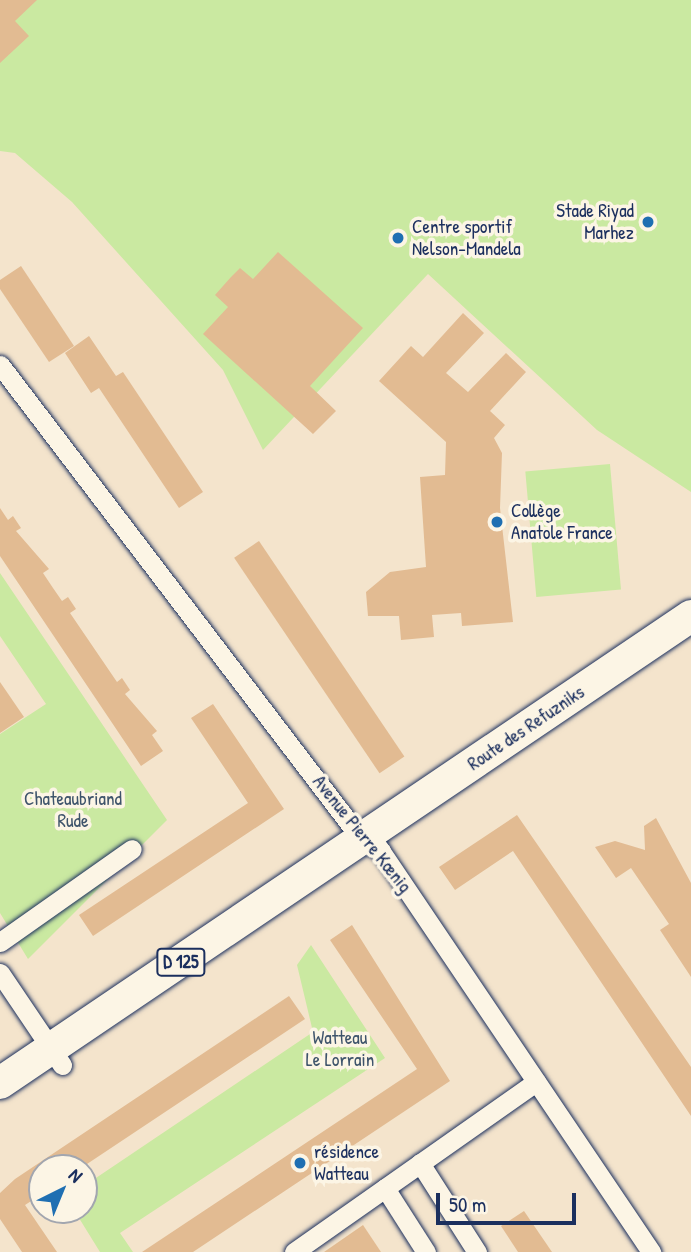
<!DOCTYPE html>
<html>
<head>
<meta charset="utf-8">
<style>
	body { margin:0 }
	#map { position:relative; width:691px; height:1252px; overflow:hidden; background:#f4e4cc; font-family:"Patrick Hand",sans-serif }
	div>[style] { position:absolute }
	[style*='--x'] { left:calc(var(--x)*1px); top:calc(var(--y)*1px); width:calc(var(--w)*1px); rotate:calc(var(--a)*1deg) }
	.green>* { inset:0; background:#cae9a1; transform-origin:0 0 }
	.building>* { inset:0; background:#e2bb92; transform-origin:0 0 }
	.roads { filter:drop-shadow(0 0 2px #1b2f5e) drop-shadow(0 0 2px #1b2f5e) }
	.street>* { height:19px; margin:-9.5px; padding:0 9.5px; transform-origin:9.5px; border-radius:9.5px; background:#fcf5e5 }
	.primary>* { height:32px; margin:-16px; padding:0 16px; transform-origin:16px; border-radius:16px; background:#fcf5e5 }
	.dots>* { width:19px; height:19px; translate:-50% -50%; box-sizing:border-box; border:4px solid #fcf5e5; border-radius:50% }
	span { translate:-50% -50%; white-space:nowrap; text-align:center; line-height:1.15; -webkit-text-stroke:7px #fcf5e5; paint-order:stroke }
	.shield-label span { padding:2px 5px; background:#fcf5e5; border:2px solid; border-radius:5px; -webkit-text-stroke-width:0 }
	.shield-label { font-size:18px; color:#1b2f5e; font-weight:700 }
	.poi-label { font-size:19px; color:#1b2f5e }
	.right { translate:-100% -50%; text-align:right }
	.left { translate:0 -50%; text-align:left }
	.street-label { font-size:19px; color:#1b2f5e }
	.park-label { font-size:19px; color:#3e546b }
	.north { position:absolute; left:28px; top:1154px; width:70px; height:70px; box-sizing:border-box; background:#fcf5e5; border:2px solid #a2a6af; border-radius:50%; rotate:43deg; font-size:19px; font-weight:700; line-height:28px; text-align:center; color:#1b2f5e }
	.north::after { content:''; display:block; margin:auto; width:24px; height:32px; background:#1f6fb2; clip-path:polygon(50% 0,100% 100%,50% 72%,0 100%) }
	.scale { position:absolute; left:436px; top:1193px; width:140px; height:32px; box-sizing:border-box; border:4px solid #1b2f5e; border-top:0; padding-left:9px; font-size:21px; line-height:24px; white-space:nowrap; color:#1b2f5e; -webkit-text-stroke:5px #fcf5e5; paint-order:stroke }
</style>
</head>
<body>
<div id="map">
	<div class="green">
		<i style="clip-path:polygon(0 0,691px 0,691px 492px,597px 430px,428px 274px,263px 450px,223px 370px,72px 202px,15px 153px,0 151px)"></i>
		<i style="left:610px;top:464px;width:126px;height:85px;rotate:85deg"></i>
		<i style="clip-path:polygon(0 573px,167px 820px,28px 959px,0 913px,0 734px,46px 704px,0 636px)"></i>
		<i style="clip-path:polygon(311px 945px,385px 1058px,120px 1233px,133px 1252px,100px 1252px,74px 1210px,84px 1210px,84px 1186px,313px 1032px,297px 965px)"></i>
	</div>
	<div class="building">
		<i style="clip-path:polygon(0 0,37px 0,15px 21px,29px 36px,0 63px)"></i>
		<i style="clip-path:polygon(278px 252px,363px 328px,310px 386px,336px 411px,313px 434px,203px 334px,228px 307px,215px 295px,231px 277px,240px 268px,253px 279px)"></i>
		<i style="clip-path:polygon(21px 266px,74px 346px,49px 362px,0 289px,0 280px)"></i>
		<i style="clip-path:polygon(463px 313px,484px 333px,446px 373px,468px 392px,506px 353px,526px 372px,490px 411px,505px 425px,494px 438px,502px 453px,500px 508px,513px 622px,462px 626px,461px 613px,432px 615px,434px 637px,401px 640px,399px 616px,368px 616px,366px 592px,390px 572px,426px 567px,420px 477px,445px 475px,446px 442px,379px 381px,411px 346px,423px 357px)"></i>
		<i style="clip-path:polygon(89px 336px,116px 376px,123px 372px,203px 492px,179px 508px,99px 388px,91px 393px,65px 353px)"></i>
		<i style="clip-path:polygon(0 508px,8px 520px,13px 516px,21px 528px,16px 531px,49px 569px,43px 573px,53px 588px,62px 601px,68px 597px,76px 609px,70px 613px,117px 682px,122px 678px,130px 690px,125px 694px,157px 731px,152px 735px,163px 751px,141px 766px,0 556px)"></i>
		<i style="left:259px;top:541px;width:260px;height:30px;rotate:56deg"></i>
		<i style="clip-path:polygon(0 682px,24px 717px,0 733px)"></i>
		<i style="clip-path:polygon(213px 704px,284px 809px,93px 936px,79px 915px,248px 803px,191px 718px)"></i>
		<i style="clip-path:polygon(517px 815px,691px 1067px,691px 1116px,513px 851px,455px 890px,439px 867px)"></i>
		<i style="clip-path:polygon(656px 818px,691px 883px,691px 977px,660px 930px,669px 924px,631px 868px,616px 878px,595px 847px,615px 841px,645px 850px,644px 826px)"></i>
		<i style="clip-path:polygon(352px 925px,450px 1081px,193px 1252px,142px 1252px,417px 1069px,330px 940px)"></i>
		<i style="clip-path:polygon(289px 996px,305px 1019px,81px 1168px,42px 1168px,42px 1194px,25px 1205px,57px 1252px,22px 1252px,0 1219px,0 1193px,15px 1179px)"></i>
		<i style="clip-path:polygon(524px 1211px,552px 1252px,518px 1252px,501px 1226px)"></i>
		<i style="clip-path:polygon(363px 1225px,381px 1252px,324px 1252px)"></i>
	</div>
	<div class="roads">
		<div class="street">
			<i style="--x:0;--y:365;--w:597;--a:52.69"></i>
			<i style="--x:362;--y:840;--w:22;--a:30"></i>
			<i style="--x:374;--y:841;--w:496;--a:56"></i>
			<i style="--x:0;--y:942;--w:161;--a:-35.2"></i>
			<i style="--x:0;--y:973;--w:111;--a:56"></i>
			<i style="--x:420;--y:1163;--w:106;--a:57.4"></i>
			<i style="--x:385;--y:1188;--w:76;--a:57.4"></i>
			<i style="--x:294;--y:1252;--w:296;--a:-35.1"></i>
		</div>
		<div class="primary">
			<i style="--x:0;--y:1083;--w:834;--a:-34.05"></i>
		</div>
	</div>
	<div class="dots">
		<i style="left:648px;top:222px;background:#1f6fb2"></i>
		<i style="left:398px;top:238px;background:#1f6fb2"></i>
		<i style="left:497px;top:522px;background:#1f6fb2"></i>
		<i style="left:300px;top:1163px;background:#1f6fb2"></i>
	</div>
	<div class="shield-label">
		<span style="left:181px;top:962px">D 125</span>
	</div>
	<div class="poi-label">
		<span class="right" style="left:634px;top:222px">Stade Riyad<br>Marhez</span>
		<span class="left" style="left:412px;top:238px">Centre sportif<br>Nelson-Mandela</span>
		<span class="left" style="left:511px;top:522px">Collège<br>Anatole France</span>
		<span class="left" style="left:314px;top:1163px">résidence<br>Watteau</span>
	</div>
	<div class="street-label">
		<span style="left:526px;top:728px;rotate:-34deg">Route des Refuzniks</span>
		<span style="left:362px;top:834px;rotate:51deg">Avenue Pierre Kœnig</span>
	</div>
	<div class="park-label">
		<span style="left:73px;top:810px">Chateaubriand<br>Rude</span>
		<span style="left:340px;top:1049px">Watteau<br>Le Lorrain</span>
	</div>
	<div class="north">N</div>
	<div class="scale">50 m</div>
</div>
</body>
</html>
